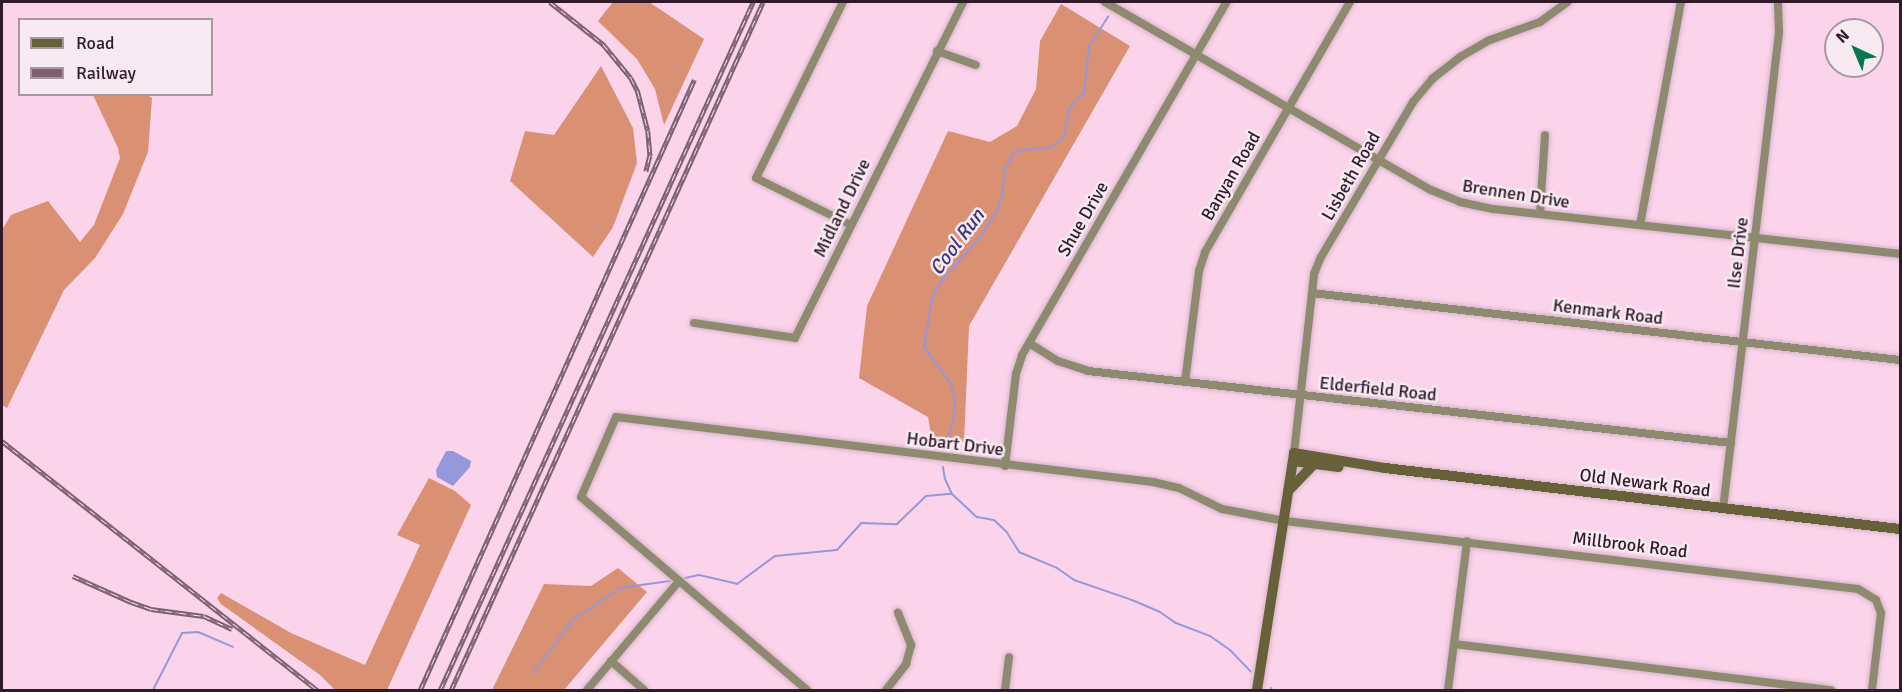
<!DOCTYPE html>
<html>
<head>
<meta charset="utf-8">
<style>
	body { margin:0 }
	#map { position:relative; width:1902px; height:692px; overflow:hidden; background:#fbd4eb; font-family:Signika,sans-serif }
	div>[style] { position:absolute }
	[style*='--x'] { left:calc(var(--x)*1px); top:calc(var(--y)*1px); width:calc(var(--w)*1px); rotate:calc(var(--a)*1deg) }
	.forest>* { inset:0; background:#d99073 }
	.water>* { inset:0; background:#9598db }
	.stream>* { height:2px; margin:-1px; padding:0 1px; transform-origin:1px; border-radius:1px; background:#9598db }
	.roads { filter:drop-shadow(0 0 2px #d7b3c8) drop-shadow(0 0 2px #d7b3c8) }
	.street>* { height:8px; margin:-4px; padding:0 4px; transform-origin:4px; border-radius:4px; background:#8d8a6f }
	.secondary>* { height:10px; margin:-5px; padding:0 5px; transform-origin:5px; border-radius:5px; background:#666138 }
	.rail>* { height:4.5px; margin-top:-2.25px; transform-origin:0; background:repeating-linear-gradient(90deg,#f7eaf1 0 7px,#7d6072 0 14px); box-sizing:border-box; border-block:2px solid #7d6072 }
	span { translate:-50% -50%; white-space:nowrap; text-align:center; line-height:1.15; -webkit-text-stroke:5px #f7eaf1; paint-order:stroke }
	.street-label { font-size:18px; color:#311a29 }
	.water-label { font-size:20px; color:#3a3482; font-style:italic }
	.frame { position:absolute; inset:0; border:3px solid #311a29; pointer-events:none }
	.legend { position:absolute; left:18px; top:18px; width:195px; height:78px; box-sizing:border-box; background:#f7eaf1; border:2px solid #a897a1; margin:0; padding:8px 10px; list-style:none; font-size:18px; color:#311a29 }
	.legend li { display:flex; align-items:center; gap:12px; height:30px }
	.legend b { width:30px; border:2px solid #a897a1 }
	.north { position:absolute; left:1824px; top:18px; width:60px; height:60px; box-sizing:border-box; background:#f7eaf1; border:2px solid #a897a1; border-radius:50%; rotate:316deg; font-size:16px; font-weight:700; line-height:24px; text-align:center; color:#311a29 }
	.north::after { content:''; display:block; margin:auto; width:21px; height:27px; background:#067650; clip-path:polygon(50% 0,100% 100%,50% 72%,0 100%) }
</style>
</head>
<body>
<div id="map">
	<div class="forest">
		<i style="clip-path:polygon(613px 2px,649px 2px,704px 39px,664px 125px,655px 89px,637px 59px,598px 21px)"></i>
		<i style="clip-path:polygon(1061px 4px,1130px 46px,969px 326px,964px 442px,932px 439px,928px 417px,859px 378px,867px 306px,948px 131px,990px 142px,1017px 126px,1036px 89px,1040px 41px)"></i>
		<i style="clip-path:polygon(601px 66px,633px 128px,637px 163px,613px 227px,593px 257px,510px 181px,525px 131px,554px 135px)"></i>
		<i style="clip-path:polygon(93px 95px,147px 95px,152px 98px,148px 152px,123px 214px,95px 258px,64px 290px,7px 408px,2px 405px,2px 230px,11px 215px,48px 201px,80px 242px,94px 225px,120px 158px,118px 148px)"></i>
		<i style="clip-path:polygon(429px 478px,455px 491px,471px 505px,387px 690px,335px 690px,320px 675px,221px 604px,217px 598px,221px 593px,291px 633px,365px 665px,420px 545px,397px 535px)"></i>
		<i style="clip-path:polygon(618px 568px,647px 592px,564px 690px,492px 690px,544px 584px,591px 586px)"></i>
	</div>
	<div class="water">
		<i style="clip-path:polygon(446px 451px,453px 451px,471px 461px,470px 467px,453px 486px,437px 477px,436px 470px)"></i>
	</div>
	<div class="stream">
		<i style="--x:944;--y:450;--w:28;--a:-72"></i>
		<i style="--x:953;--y:423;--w:22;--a:-85"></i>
		<i style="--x:955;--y:401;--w:17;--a:-103"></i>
		<i style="--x:951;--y:384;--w:46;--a:-126.1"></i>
		<i style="--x:924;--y:347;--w:50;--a:-80.7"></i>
		<i style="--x:932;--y:298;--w:19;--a:-62"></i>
		<i style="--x:941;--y:281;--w:62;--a:-48.3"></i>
		<i style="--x:982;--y:235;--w:26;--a:-58"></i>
		<i style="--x:996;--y:213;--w:18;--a:-71"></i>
		<i style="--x:1002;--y:196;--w:27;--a:-84"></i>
		<i style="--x:1005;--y:169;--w:17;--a:-62"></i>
		<i style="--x:1013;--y:154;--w:8;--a:-30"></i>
		<i style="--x:1020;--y:150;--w:32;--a:-5"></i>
		<i style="--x:1052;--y:147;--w:16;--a:-40"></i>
		<i style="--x:1064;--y:137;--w:28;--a:-80"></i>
		<i style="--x:1069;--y:109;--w:23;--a:-49"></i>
		<i style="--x:1084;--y:92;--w:45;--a:-83.7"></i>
		<i style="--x:1089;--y:47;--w:36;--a:-58"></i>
		<i style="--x:943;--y:467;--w:12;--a:81"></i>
		<i style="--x:945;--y:479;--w:17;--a:65"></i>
		<i style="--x:952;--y:494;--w:34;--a:43"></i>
		<i style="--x:977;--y:517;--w:17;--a:10"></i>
		<i style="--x:994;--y:520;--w:16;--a:43"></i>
		<i style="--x:1006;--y:531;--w:25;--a:58"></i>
		<i style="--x:1019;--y:552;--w:41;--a:22.8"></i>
		<i style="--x:1057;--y:568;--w:21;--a:35"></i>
		<i style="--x:1074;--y:580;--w:61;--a:19"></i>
		<i style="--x:1132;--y:600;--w:30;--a:23"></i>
		<i style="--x:1160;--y:612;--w:19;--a:35"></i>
		<i style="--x:1176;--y:623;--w:36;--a:21"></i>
		<i style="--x:1210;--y:636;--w:24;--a:35"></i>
		<i style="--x:1230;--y:650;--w:30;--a:46"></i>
		<i style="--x:685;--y:578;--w:14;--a:-12"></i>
		<i style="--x:699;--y:575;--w:39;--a:13"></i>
		<i style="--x:737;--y:584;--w:47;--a:-36.4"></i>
		<i style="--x:775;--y:556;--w:62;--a:-5.5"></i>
		<i style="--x:837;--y:550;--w:36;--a:-48"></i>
		<i style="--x:861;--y:523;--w:36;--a:2"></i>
		<i style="--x:897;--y:524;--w:40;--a:-44"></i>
		<i style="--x:926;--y:496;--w:25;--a:-5"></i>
		<i style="--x:533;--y:673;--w:66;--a:-53"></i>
		<i style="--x:573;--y:620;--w:57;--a:-34.2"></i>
		<i style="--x:620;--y:588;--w:50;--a:-8"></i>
		<i style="--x:1271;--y:688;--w:2;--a:63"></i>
		<i style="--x:153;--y:690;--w:64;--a:-63"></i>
		<i style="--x:182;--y:633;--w:16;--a:-4"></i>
		<i style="--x:198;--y:632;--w:38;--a:23"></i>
	</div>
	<div class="roads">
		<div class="street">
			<i style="--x:843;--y:2;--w:196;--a:116.3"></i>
			<i style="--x:756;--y:178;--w:106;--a:26.3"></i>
			<i style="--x:1105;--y:2;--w:376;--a:30"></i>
			<i style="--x:1431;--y:190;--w:31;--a:22"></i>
			<i style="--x:1460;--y:202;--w:34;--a:12"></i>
			<i style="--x:1493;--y:209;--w:409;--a:6.3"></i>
			<i style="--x:937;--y:51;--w:41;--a:19.7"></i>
			<i style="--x:1540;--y:214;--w:79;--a:-86.4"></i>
			<i style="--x:1640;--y:225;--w:227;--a:-79.6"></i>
			<i style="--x:1312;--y:293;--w:592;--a:6.5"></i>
			<i style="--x:694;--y:323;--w:102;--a:8.4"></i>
			<i style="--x:795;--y:338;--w:376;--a:-63.4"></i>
			<i style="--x:1029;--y:343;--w:34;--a:32"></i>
			<i style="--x:1058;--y:361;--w:32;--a:18"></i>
			<i style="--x:1088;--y:371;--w:647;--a:6.39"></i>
			<i style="--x:1185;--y:382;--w:112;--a:-82.8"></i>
			<i style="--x:1199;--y:271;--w:20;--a:-72"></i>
			<i style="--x:1205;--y:252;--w:289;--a:-59.9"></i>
			<i style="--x:1294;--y:453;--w:180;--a:-83.6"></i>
			<i style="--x:1314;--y:274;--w:18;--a:-68"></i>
			<i style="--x:1321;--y:257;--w:180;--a:-59.3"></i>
			<i style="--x:1413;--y:102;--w:30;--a:-50"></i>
			<i style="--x:1432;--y:79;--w:36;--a:-38"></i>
			<i style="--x:1460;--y:57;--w:34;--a:-30"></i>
			<i style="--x:1490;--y:40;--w:53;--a:-19.8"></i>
			<i style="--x:1540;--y:22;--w:34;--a:-36"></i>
			<i style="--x:1005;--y:466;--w:93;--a:-83.2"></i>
			<i style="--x:1016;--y:374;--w:20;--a:-72"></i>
			<i style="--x:1022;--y:355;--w:408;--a:-59.9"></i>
			<i style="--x:1723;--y:509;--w:480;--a:-83.3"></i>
			<i style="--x:1779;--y:32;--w:30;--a:-92"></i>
			<i style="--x:1454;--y:644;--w:380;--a:7"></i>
			<i style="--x:611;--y:661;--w:44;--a:41.3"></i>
			<i style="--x:587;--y:690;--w:143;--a:-49.8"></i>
			<i style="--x:807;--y:690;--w:297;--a:-139.5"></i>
			<i style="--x:581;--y:497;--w:87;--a:-66.4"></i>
			<i style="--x:616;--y:417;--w:541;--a:6.9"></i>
			<i style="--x:1153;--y:482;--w:27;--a:13"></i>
			<i style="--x:1179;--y:488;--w:48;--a:26"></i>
			<i style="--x:1222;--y:509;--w:64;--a:10.8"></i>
			<i style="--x:1285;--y:521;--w:577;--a:6.77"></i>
			<i style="--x:1858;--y:589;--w:21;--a:31"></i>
			<i style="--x:1876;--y:600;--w:14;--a:69"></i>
			<i style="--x:1881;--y:613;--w:78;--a:96.7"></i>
			<i style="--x:886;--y:690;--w:33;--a:-52"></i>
			<i style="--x:906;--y:664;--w:20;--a:-75"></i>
			<i style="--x:911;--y:645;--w:35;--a:-112"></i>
			<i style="--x:1005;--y:690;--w:33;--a:-83"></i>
			<i style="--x:1448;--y:690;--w:150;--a:-82.7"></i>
		</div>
		<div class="secondary">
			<i style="--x:1293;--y:461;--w:46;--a:7.4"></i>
			<i style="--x:1290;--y:489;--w:35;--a:-46"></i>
			<i style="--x:1257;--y:690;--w:240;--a:-81.1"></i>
			<i style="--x:1294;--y:453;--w:92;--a:9.4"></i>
			<i style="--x:1385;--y:468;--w:519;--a:6.76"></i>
		</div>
	</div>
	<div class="rail">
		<i style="--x:550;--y:2;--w:68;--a:38.4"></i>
		<i style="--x:603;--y:44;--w:44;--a:50.5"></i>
		<i style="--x:631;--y:78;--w:16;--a:63"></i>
		<i style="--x:638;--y:92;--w:40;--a:75.6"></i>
		<i style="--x:648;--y:131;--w:25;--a:85"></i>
		<i style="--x:650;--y:156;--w:16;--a:104"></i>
		<i style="--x:2;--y:441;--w:402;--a:38.3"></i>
		<i style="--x:73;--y:576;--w:64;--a:24.1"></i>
		<i style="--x:131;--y:602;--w:21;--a:19"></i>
		<i style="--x:151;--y:609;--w:53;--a:7.5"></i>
		<i style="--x:204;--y:616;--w:31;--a:25"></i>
		<i style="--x:420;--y:690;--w:669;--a:-65.81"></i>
		<i style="--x:440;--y:690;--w:756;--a:-65.54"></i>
		<i style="--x:451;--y:690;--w:755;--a:-65.61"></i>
	</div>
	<div class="street-label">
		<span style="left:1231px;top:176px;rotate:-60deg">Banyan Road</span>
		<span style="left:1351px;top:176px;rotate:-60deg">Lisbeth Road</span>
		<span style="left:1516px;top:194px;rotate:9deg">Brennen Drive</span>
		<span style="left:842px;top:208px;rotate:-64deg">Midland Drive</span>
		<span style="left:1083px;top:219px;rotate:-60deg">Shue Drive</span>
		<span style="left:1738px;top:253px;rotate:-83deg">Ilse Drive</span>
		<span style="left:1608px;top:312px;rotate:7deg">Kenmark Road</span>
		<span style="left:1378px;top:389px;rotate:6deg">Elderfield Road</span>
		<span style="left:955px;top:444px;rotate:7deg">Hobart Drive</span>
		<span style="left:1645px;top:483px;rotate:7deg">Old Newark Road</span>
		<span style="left:1630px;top:545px;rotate:7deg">Millbrook Road</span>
	</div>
	<div class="water-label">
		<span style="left:957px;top:242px;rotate:-53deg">Cool Run</span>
	</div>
	<div class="frame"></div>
	<ul class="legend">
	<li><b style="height:8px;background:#666138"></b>Road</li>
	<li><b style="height:8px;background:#7d6072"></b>Railway</li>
	</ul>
	<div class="north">N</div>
</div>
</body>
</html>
